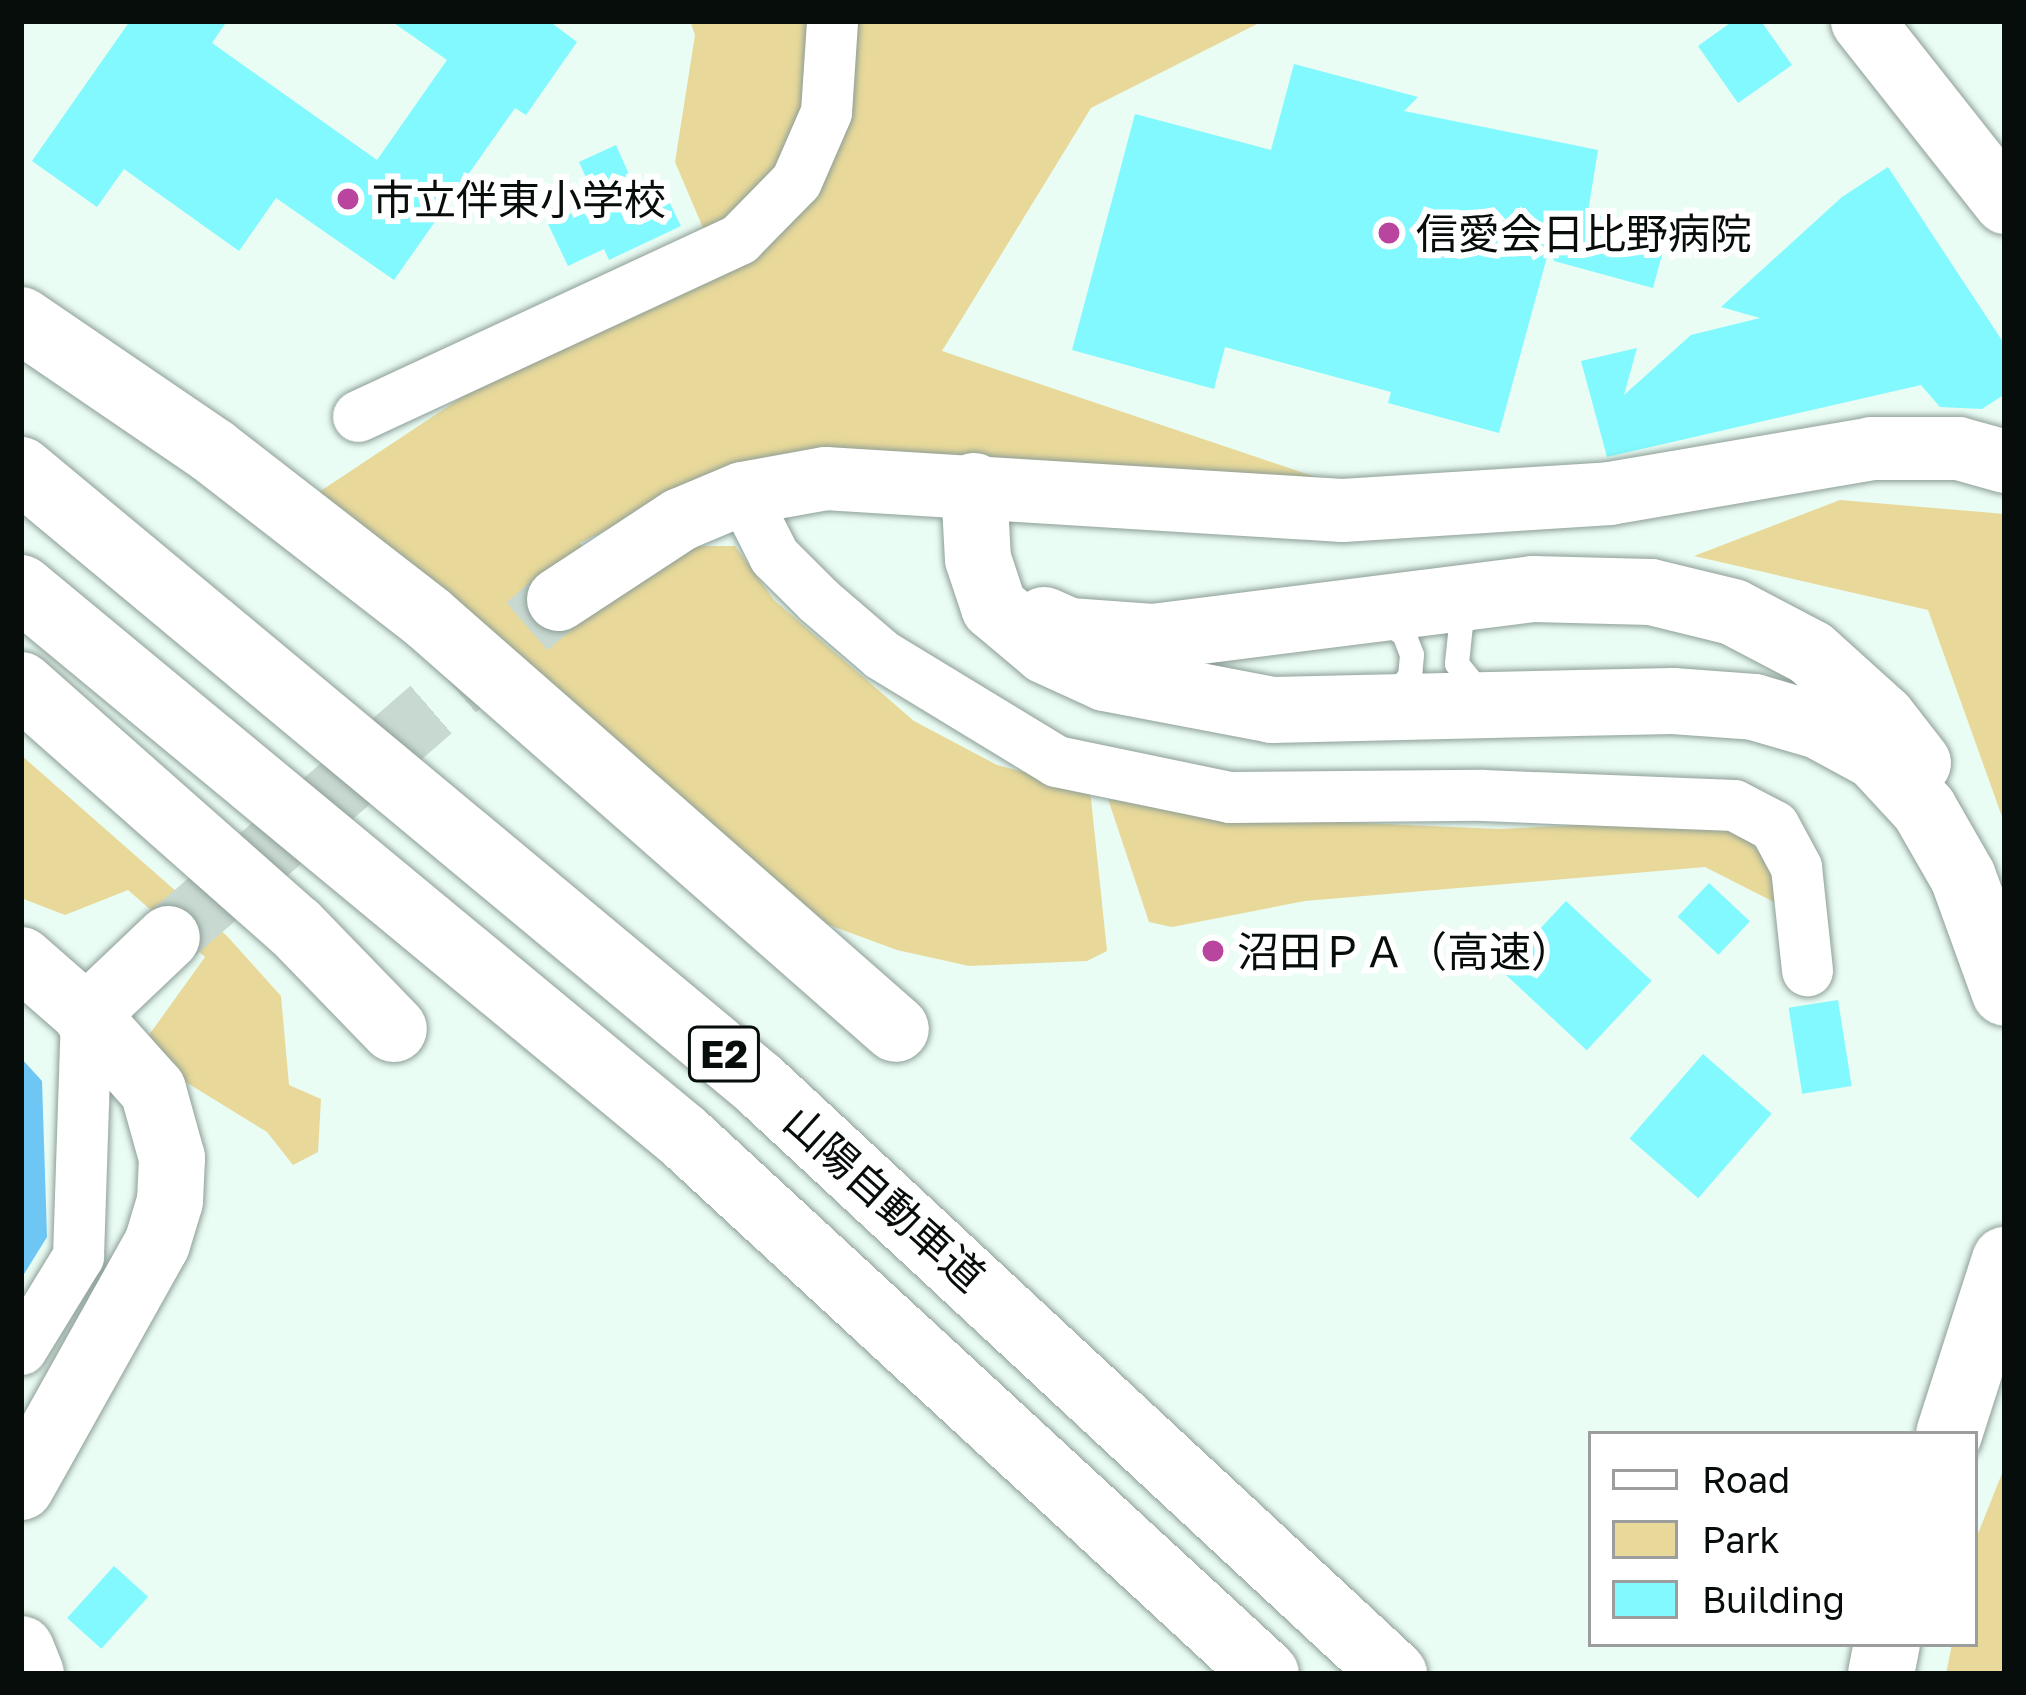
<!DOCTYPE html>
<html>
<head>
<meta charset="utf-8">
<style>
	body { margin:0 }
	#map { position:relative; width:2026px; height:1695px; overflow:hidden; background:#eafdf4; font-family:"Golos Text","Noto Sans JP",sans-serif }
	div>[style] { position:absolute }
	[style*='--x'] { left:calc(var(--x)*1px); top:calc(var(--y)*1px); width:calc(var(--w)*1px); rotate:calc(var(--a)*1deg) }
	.green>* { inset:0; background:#e8d99a }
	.water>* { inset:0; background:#6ec6f5 }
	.building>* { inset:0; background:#81f9fe; transform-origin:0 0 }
	.tertiary-tunnel>* { height:63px; margin-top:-31.5px; transform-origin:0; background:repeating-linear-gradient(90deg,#c8d9d1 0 63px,transparent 0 95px) }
	.roads { filter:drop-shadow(0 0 3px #8d9e96) drop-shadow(0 0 3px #8d9e96) }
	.service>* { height:24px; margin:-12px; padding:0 12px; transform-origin:12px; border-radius:12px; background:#fff }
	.minor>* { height:51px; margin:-25.5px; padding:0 25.5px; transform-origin:25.5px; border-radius:25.5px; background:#fff }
	.tertiary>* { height:63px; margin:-31.5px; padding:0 31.5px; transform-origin:31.5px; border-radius:31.5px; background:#fff }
	.motorway>* { height:66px; margin:-33px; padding:0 33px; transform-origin:33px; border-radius:33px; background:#fff }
	.dots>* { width:33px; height:33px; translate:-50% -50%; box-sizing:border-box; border:6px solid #fff; border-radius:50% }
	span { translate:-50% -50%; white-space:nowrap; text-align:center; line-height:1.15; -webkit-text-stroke:12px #fff; paint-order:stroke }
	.shield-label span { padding:3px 9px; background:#fff; border:3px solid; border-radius:9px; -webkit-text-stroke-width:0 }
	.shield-label { font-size:39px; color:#070d0a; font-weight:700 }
	.poi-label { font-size:42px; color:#070d0a }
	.left { translate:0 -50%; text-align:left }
	.street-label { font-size:42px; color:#070d0a }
	.frame { position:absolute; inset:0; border:24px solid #070d0a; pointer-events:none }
	.legend { position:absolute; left:1588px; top:1431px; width:390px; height:216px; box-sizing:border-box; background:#fff; border:3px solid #9c9e9d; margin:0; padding:15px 21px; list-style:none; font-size:36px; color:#070d0a }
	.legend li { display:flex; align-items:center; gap:24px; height:60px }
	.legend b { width:60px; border:3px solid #9c9e9d }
</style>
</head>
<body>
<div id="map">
	<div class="green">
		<i style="clip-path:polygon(690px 21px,1263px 21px,1091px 108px,942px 351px,1366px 494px,722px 473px,580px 543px,613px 595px,696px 546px,735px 546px,774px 600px,914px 721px,997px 765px,1090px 789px,1107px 951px,1087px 961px,969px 966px,897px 950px,799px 914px,313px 496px,706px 235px,675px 162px,695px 35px)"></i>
		<i style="clip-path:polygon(1840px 500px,2005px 514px,2005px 825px,1928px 610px,1694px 556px)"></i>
		<i style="clip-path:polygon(21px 755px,227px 936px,281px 996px,289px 1085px,321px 1099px,318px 1152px,293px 1165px,267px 1132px,158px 1065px,149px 1035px,205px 957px,128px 890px,65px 915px,21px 898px)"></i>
		<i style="clip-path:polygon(1108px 799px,1224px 817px,1499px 829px,1679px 820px,1741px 832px,1769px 863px,1776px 903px,1705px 867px,1305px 901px,1172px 927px,1149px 922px)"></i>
		<i style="clip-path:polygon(2005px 1466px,2005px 1674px,1946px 1674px,1952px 1644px,1975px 1644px,1975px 1541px)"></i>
	</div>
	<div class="water">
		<i style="clip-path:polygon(21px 1058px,42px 1081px,47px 1237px,21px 1279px)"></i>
	</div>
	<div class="building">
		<i style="clip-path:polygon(130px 21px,227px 21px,212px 43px,377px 160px,447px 60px,391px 21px,549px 21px,577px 42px,526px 115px,515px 108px,394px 280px,276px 198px,239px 251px,124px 169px,97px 207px,32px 161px)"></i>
		<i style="clip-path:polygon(1733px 21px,1761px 21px,1792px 65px,1738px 103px,1698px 46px)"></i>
		<i style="clip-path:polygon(1294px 64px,1418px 97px,1404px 111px,1598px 150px,1588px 212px,1668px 233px,1653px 288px,1554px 261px,1550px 246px,1499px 433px,1388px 403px,1391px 392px,1225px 347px,1214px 389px,1072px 350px,1135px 114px,1271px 150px)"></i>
		<i style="clip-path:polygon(616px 145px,635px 188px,657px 177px,681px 226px,609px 260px,604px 249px,568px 266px,548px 224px,597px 202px,579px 162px)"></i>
		<i style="clip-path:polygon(1888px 167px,2005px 345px,2005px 394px,1982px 409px,1940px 407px,1921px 385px,1607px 457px,1581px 361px,1637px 348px,1624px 395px,1691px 335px,1760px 318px,1721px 307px,1842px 197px)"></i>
		<i style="left:1709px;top:883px;width:56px;height:46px;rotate:43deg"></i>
		<i style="left:1566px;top:901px;width:117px;height:95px;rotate:43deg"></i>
		<i style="left:1838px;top:1000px;width:87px;height:50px;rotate:81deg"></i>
		<i style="left:1703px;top:1054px;width:91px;height:112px;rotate:41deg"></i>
		<i style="left:114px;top:1566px;width:46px;height:70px;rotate:42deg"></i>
	</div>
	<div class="tertiary-tunnel">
		<i style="--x:168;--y:937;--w:516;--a:-40.91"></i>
	</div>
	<div class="roads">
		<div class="service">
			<i style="--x:1478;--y:607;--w:25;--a:133"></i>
			<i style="--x:1461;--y:625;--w:39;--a:96"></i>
			<i style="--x:1457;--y:664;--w:38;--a:51"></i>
			<i style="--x:1383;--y:620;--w:25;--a:34"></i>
			<i style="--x:1404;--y:634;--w:22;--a:69"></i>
			<i style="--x:1412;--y:655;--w:21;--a:95"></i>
			<i style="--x:1410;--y:676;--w:28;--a:129"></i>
		</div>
		<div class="minor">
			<i style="--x:358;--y:416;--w:420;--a:-24.9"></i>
			<i style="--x:739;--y:239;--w:81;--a:-45.5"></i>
			<i style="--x:796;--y:181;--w:75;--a:-66.5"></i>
			<i style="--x:826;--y:112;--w:91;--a:-86.2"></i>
			<i style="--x:742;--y:493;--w:71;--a:63.1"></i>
			<i style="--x:774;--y:556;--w:62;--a:45"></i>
			<i style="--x:818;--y:600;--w:84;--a:40.7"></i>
			<i style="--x:882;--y:655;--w:204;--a:31.3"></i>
			<i style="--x:1056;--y:761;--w:178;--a:11.7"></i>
			<i style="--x:1230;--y:797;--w:253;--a:-0.5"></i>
			<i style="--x:1483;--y:795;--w:251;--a:2.3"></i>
			<i style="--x:1734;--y:805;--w:45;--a:27.7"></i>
			<i style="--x:1774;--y:826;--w:47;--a:61.8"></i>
			<i style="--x:1796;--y:867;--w:104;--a:83.9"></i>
			<i style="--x:21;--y:1349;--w:109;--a:-58.5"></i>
			<i style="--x:78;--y:1256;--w:241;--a:-88.1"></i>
		</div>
		<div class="tertiary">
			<i style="--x:1862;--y:21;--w:231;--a:51.7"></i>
			<i style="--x:558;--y:599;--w:146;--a:-33.3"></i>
			<i style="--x:680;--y:519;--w:67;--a:-22.8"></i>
			<i style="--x:742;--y:493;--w:84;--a:-10.2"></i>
			<i style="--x:825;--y:478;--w:518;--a:3.54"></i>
			<i style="--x:1342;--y:510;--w:268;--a:-3.6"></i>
			<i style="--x:1609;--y:493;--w:266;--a:-9.7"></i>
			<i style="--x:1871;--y:448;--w:87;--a:0"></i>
			<i style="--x:1958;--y:448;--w:49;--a:15.5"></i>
			<i style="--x:21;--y:958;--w:86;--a:41.2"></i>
			<i style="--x:86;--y:1015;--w:113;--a:-43.6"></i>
		</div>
		<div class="motorway">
			<i style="--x:21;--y:320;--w:232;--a:34.3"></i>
			<i style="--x:213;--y:451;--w:271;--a:37.8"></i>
			<i style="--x:427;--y:617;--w:624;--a:41.3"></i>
			<i style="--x:21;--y:470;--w:960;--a:39.76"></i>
			<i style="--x:759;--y:1084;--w:867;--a:42.9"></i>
			<i style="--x:974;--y:486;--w:73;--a:86.9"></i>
			<i style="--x:978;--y:559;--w:51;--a:71.6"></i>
			<i style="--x:994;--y:607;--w:68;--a:40.2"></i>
			<i style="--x:1046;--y:651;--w:65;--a:24.6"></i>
			<i style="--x:1105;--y:678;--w:170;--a:10.8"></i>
			<i style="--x:1272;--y:710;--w:401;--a:-1.3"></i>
			<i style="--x:1673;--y:701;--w:81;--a:4.2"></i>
			<i style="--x:1754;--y:707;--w:68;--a:16.3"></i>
			<i style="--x:1819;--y:726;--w:65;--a:28.5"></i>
			<i style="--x:1876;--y:757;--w:71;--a:47.3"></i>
			<i style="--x:1924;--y:809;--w:78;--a:60.2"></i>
			<i style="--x:1963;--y:877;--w:123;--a:70.1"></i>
			<i style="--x:21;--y:588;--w:859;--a:39.62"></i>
			<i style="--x:683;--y:1136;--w:793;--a:42.7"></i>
			<i style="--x:1044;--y:620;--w:27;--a:24"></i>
			<i style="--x:1069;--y:631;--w:84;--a:4.1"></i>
			<i style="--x:1153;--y:637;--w:383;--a:-7.2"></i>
			<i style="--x:1533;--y:589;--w:118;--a:1.5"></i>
			<i style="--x:1651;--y:592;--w:84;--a:13.7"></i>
			<i style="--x:1733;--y:612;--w:88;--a:27.7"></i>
			<i style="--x:1811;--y:653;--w:97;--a:42.1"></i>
			<i style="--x:1883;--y:718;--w:57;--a:52.1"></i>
			<i style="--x:21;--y:685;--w:366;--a:41.5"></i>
			<i style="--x:295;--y:927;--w:142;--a:45.9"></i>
			<i style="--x:1949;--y:1434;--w:183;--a:-72.2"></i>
			<i style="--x:21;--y:1487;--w:278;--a:-60.8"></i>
			<i style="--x:157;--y:1244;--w:45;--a:-73.2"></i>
			<i style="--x:170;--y:1201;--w:43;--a:-87.3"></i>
			<i style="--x:172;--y:1158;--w:71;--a:-105.6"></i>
			<i style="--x:153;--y:1090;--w:101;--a:-131.8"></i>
			<i style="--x:21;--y:1649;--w:27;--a:68"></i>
			<i style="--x:1881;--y:1674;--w:31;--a:-79"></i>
		</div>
	</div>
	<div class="dots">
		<i style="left:348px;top:199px;background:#b9459e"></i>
		<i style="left:1389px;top:233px;background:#b9459e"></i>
		<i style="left:1213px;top:951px;background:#b9459e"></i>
	</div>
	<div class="shield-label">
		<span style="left:724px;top:1054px">E2</span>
	</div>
	<div class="poi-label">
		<span class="left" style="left:372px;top:199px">市立伴東小学校</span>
		<span class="left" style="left:1416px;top:233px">信愛会日比野病院</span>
		<span class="left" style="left:1237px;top:951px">沼田ＰＡ（高速）</span>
	</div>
	<div class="street-label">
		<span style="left:885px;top:1198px;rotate:42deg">山陽自動車道</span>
	</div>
	<div class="frame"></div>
	<ul class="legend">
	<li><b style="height:15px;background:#fff"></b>Road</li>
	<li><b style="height:33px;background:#e8d99a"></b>Park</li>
	<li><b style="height:33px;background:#81f9fe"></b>Building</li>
	</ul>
</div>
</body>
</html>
